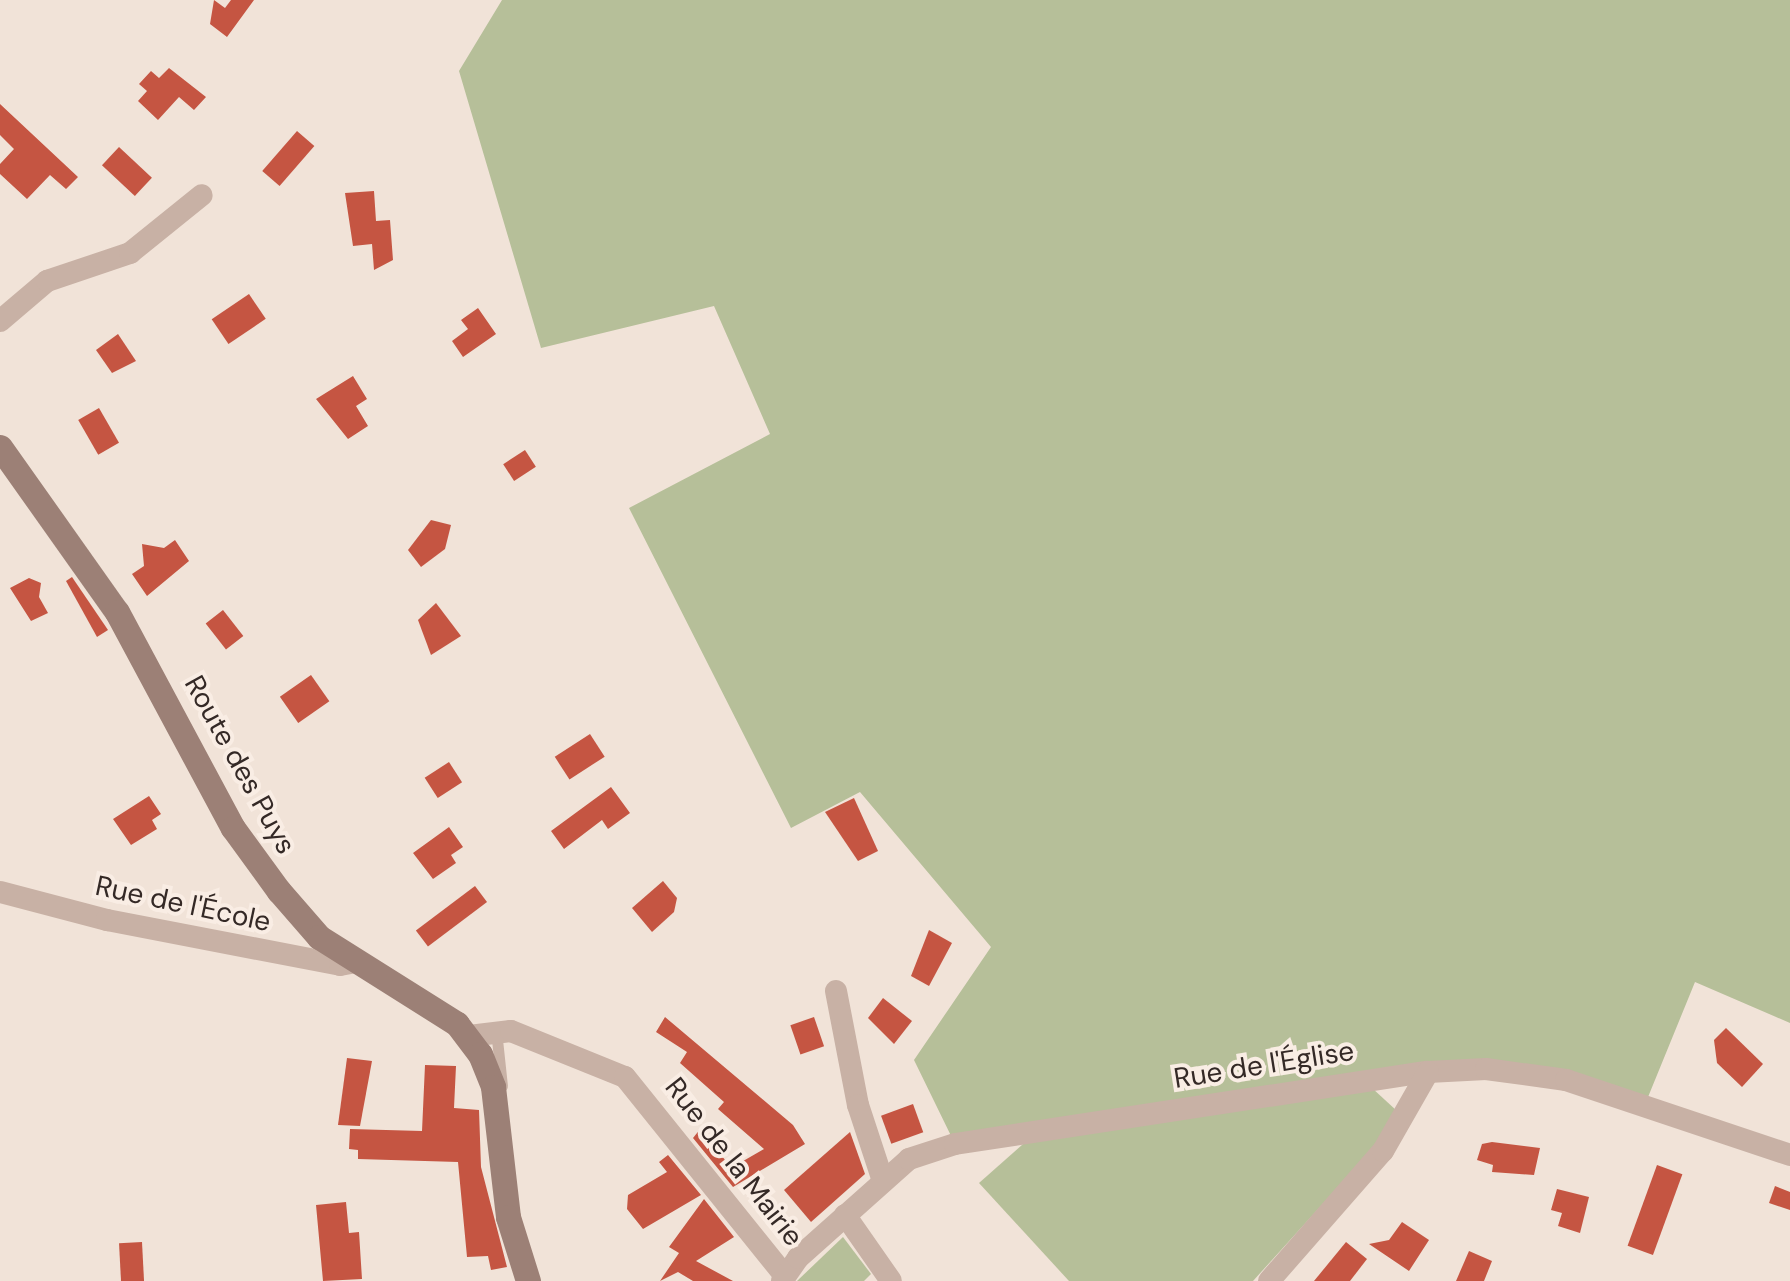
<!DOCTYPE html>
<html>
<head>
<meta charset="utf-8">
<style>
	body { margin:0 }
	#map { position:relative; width:1790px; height:1281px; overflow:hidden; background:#f1e3d8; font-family:"DM Sans",sans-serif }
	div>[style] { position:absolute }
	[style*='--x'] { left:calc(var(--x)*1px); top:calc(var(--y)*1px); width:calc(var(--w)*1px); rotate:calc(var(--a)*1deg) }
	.green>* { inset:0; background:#b6bf99 }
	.building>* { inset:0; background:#c55542; transform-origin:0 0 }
	.service>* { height:11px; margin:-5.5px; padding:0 5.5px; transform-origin:5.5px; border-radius:5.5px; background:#c8b1a5 }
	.minor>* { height:22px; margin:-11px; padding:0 11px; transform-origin:11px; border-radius:11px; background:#c8b1a5 }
	.secondary>* { height:25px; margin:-12.5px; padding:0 12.5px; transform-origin:12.5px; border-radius:12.5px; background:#9c8076 }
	span { translate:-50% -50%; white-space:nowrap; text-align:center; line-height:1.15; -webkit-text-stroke:8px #f9ede4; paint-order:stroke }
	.street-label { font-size:28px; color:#342926 }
</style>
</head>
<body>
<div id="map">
	<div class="green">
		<i style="clip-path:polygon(502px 0,1790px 0,1790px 1023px,1695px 982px,1646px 1102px,1486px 1069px,955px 1144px,914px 1060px,991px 947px,860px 792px,791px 828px,629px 508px,770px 434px,714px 306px,541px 348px,459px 71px)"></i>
		<i style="clip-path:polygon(1372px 1088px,1397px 1111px,1378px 1143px,1253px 1281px,1069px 1281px,979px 1183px,1031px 1137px)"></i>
		<i style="clip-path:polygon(843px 1237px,871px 1274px,864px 1281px,797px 1281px)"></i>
	</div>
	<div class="building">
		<i style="clip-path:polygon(214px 0,225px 8px,231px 0,254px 0,227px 37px,210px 24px)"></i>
		<i style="clip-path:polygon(169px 68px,206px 97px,194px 110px,179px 97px,158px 120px,138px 101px,147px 91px,139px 84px,151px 71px,159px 78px)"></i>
		<i style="clip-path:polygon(0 104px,78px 177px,66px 189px,50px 175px,27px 199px,0 174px,0 164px,14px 149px,0 135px)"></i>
		<i style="left:297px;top:131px;width:23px;height:53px;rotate:41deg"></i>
		<i style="left:119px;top:147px;width:45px;height:25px;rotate:43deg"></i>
		<i style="clip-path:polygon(374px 191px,376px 221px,390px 220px,393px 260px,374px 270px,372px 244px,353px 246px,345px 193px)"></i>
		<i style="left:249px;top:294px;width:30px;height:45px;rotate:56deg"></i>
		<i style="clip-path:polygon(478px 308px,496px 334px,463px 357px,452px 341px,468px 329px,461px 320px)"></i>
		<i style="clip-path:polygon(118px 334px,136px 361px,112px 373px,96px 350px)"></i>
		<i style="clip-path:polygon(353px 376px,367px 399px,356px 406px,368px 426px,348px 439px,316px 399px)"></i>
		<i style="left:99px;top:408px;width:40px;height:24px;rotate:60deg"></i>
		<i style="left:525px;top:450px;width:20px;height:26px;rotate:57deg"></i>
		<i style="clip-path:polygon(431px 520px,451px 525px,445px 549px,421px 567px,408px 550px)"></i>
		<i style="clip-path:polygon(175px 540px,189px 561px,147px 596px,132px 574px,144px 566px,142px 544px,164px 548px)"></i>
		<i style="clip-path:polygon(72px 577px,108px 630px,97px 637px,66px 581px)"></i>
		<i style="clip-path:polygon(29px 578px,41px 583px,39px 597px,48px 613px,31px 621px,10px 588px)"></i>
		<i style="clip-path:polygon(436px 603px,461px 636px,431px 655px,418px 620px)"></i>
		<i style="left:223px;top:610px;width:33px;height:22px;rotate:52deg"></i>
		<i style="left:311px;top:675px;width:32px;height:38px;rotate:55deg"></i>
		<i style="left:590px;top:734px;width:27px;height:42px;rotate:57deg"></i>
		<i style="left:449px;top:762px;width:24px;height:29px;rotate:57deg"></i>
		<i style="clip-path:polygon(611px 787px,630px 813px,608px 829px,602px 820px,564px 849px,551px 831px)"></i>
		<i style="clip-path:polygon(149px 796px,161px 814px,152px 820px,157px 829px,131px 845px,113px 819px)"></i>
		<i style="clip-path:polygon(854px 798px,878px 851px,858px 861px,825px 812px)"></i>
		<i style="clip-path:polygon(449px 827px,463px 847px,451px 855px,456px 863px,433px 879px,413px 853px)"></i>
		<i style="clip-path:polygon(663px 881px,677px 898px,674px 912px,652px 932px,632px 908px)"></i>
		<i style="left:475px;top:886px;width:20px;height:74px;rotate:53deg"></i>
		<i style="clip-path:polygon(929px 930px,952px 943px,929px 986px,911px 976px)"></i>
		<i style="clip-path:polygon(883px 998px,912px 1021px,894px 1044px,868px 1018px)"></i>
		<i style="clip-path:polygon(665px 1017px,793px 1125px,805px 1144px,733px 1187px,693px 1138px,701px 1128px,731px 1168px,764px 1149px,718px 1109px,724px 1102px,680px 1063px,687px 1052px,656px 1032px)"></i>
		<i style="left:814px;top:1017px;width:31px;height:25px;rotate:71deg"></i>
		<i style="clip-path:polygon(1726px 1028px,1763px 1064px,1742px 1087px,1717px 1063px,1714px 1040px)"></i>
		<i style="clip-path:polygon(347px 1058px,372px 1061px,360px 1126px,338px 1125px)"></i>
		<i style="clip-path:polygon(425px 1065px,456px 1066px,454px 1108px,479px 1110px,481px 1167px,507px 1267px,491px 1270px,488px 1256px,467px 1257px,458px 1162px,358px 1159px,358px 1150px,349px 1149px,350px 1129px,422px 1131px)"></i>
		<i style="left:913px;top:1104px;width:30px;height:34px;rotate:70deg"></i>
		<i style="clip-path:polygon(850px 1132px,865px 1174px,811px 1222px,784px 1190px)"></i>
		<i style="clip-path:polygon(1492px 1142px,1540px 1148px,1534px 1175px,1492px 1172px,1493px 1165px,1477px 1160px,1482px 1144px)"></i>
		<i style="clip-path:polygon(668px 1155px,701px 1195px,643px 1229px,627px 1209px,628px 1195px,667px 1172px,659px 1162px)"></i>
		<i style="left:1657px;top:1165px;width:27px;height:86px;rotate:20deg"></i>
		<i style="clip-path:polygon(1775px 1186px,1790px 1192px,1790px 1210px,1769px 1203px)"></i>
		<i style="clip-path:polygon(1557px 1189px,1589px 1197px,1580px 1233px,1558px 1226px,1562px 1213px,1551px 1210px)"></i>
		<i style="clip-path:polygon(704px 1199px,734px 1237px,696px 1261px,733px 1281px,693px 1281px,678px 1272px,660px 1281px,679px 1253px,669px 1247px)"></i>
		<i style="clip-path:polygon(346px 1202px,349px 1233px,359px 1232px,362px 1279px,323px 1281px,316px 1205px)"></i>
		<i style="clip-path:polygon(1402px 1222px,1429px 1240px,1409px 1271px,1369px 1244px,1389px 1240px)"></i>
		<i style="left:142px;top:1242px;width:39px;height:23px;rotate:87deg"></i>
		<i style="clip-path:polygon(1346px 1242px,1367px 1259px,1350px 1281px,1314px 1281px)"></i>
		<i style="clip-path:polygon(1469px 1251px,1492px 1261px,1484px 1281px,1456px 1281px)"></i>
	</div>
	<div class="service">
		<i style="--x:496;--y:1030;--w:56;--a:83.9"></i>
	</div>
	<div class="minor">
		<i style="--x:0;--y:321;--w:62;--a:-40.4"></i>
		<i style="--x:47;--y:281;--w:88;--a:-18.6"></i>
		<i style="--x:130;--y:253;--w:92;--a:-38.9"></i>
		<i style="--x:0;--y:892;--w:111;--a:14.7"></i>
		<i style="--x:107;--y:920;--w:237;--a:10.9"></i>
		<i style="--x:340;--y:965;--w:15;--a:-11"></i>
		<i style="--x:836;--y:991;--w:116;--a:79.1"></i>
		<i style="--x:858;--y:1105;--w:80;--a:71.8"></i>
		<i style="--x:469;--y:1036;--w:42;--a:-6.8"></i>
		<i style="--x:511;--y:1031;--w:123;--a:22"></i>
		<i style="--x:625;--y:1077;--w:255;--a:51.2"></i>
		<i style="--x:845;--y:1215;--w:80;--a:55.1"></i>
		<i style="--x:782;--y:1281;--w:28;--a:-55"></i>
		<i style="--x:798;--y:1258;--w:149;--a:-41.7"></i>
		<i style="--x:909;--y:1159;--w:48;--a:-18.1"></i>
		<i style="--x:955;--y:1144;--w:478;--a:-8.7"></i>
		<i style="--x:1428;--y:1072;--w:58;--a:-3"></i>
		<i style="--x:1486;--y:1069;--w:81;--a:7.8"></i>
		<i style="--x:1566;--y:1080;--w:236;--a:18.5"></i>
		<i style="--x:1269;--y:1281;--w:173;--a:-48.8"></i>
		<i style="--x:1383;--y:1151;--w:91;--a:-60.3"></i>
	</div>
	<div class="secondary">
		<i style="--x:0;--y:447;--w:202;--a:54.7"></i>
		<i style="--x:117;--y:612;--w:245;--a:61.8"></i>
		<i style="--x:233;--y:828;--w:78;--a:53.9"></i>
		<i style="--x:279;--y:891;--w:61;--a:49"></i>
		<i style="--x:319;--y:937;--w:163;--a:32.2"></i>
		<i style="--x:457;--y:1024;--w:38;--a:53"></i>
		<i style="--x:480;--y:1054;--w:35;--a:68"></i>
		<i style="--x:493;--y:1087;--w:131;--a:83.4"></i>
		<i style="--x:508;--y:1217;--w:67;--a:72.6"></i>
	</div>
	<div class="street-label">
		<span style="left:240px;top:765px;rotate:61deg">Route des Puys</span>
		<span style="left:183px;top:904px;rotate:12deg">Rue de l'École</span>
		<span style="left:1264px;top:1065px;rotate:-9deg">Rue de l'Église</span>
		<span style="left:734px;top:1162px;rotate:52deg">Rue de la Mairie</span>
	</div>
</div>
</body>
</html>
